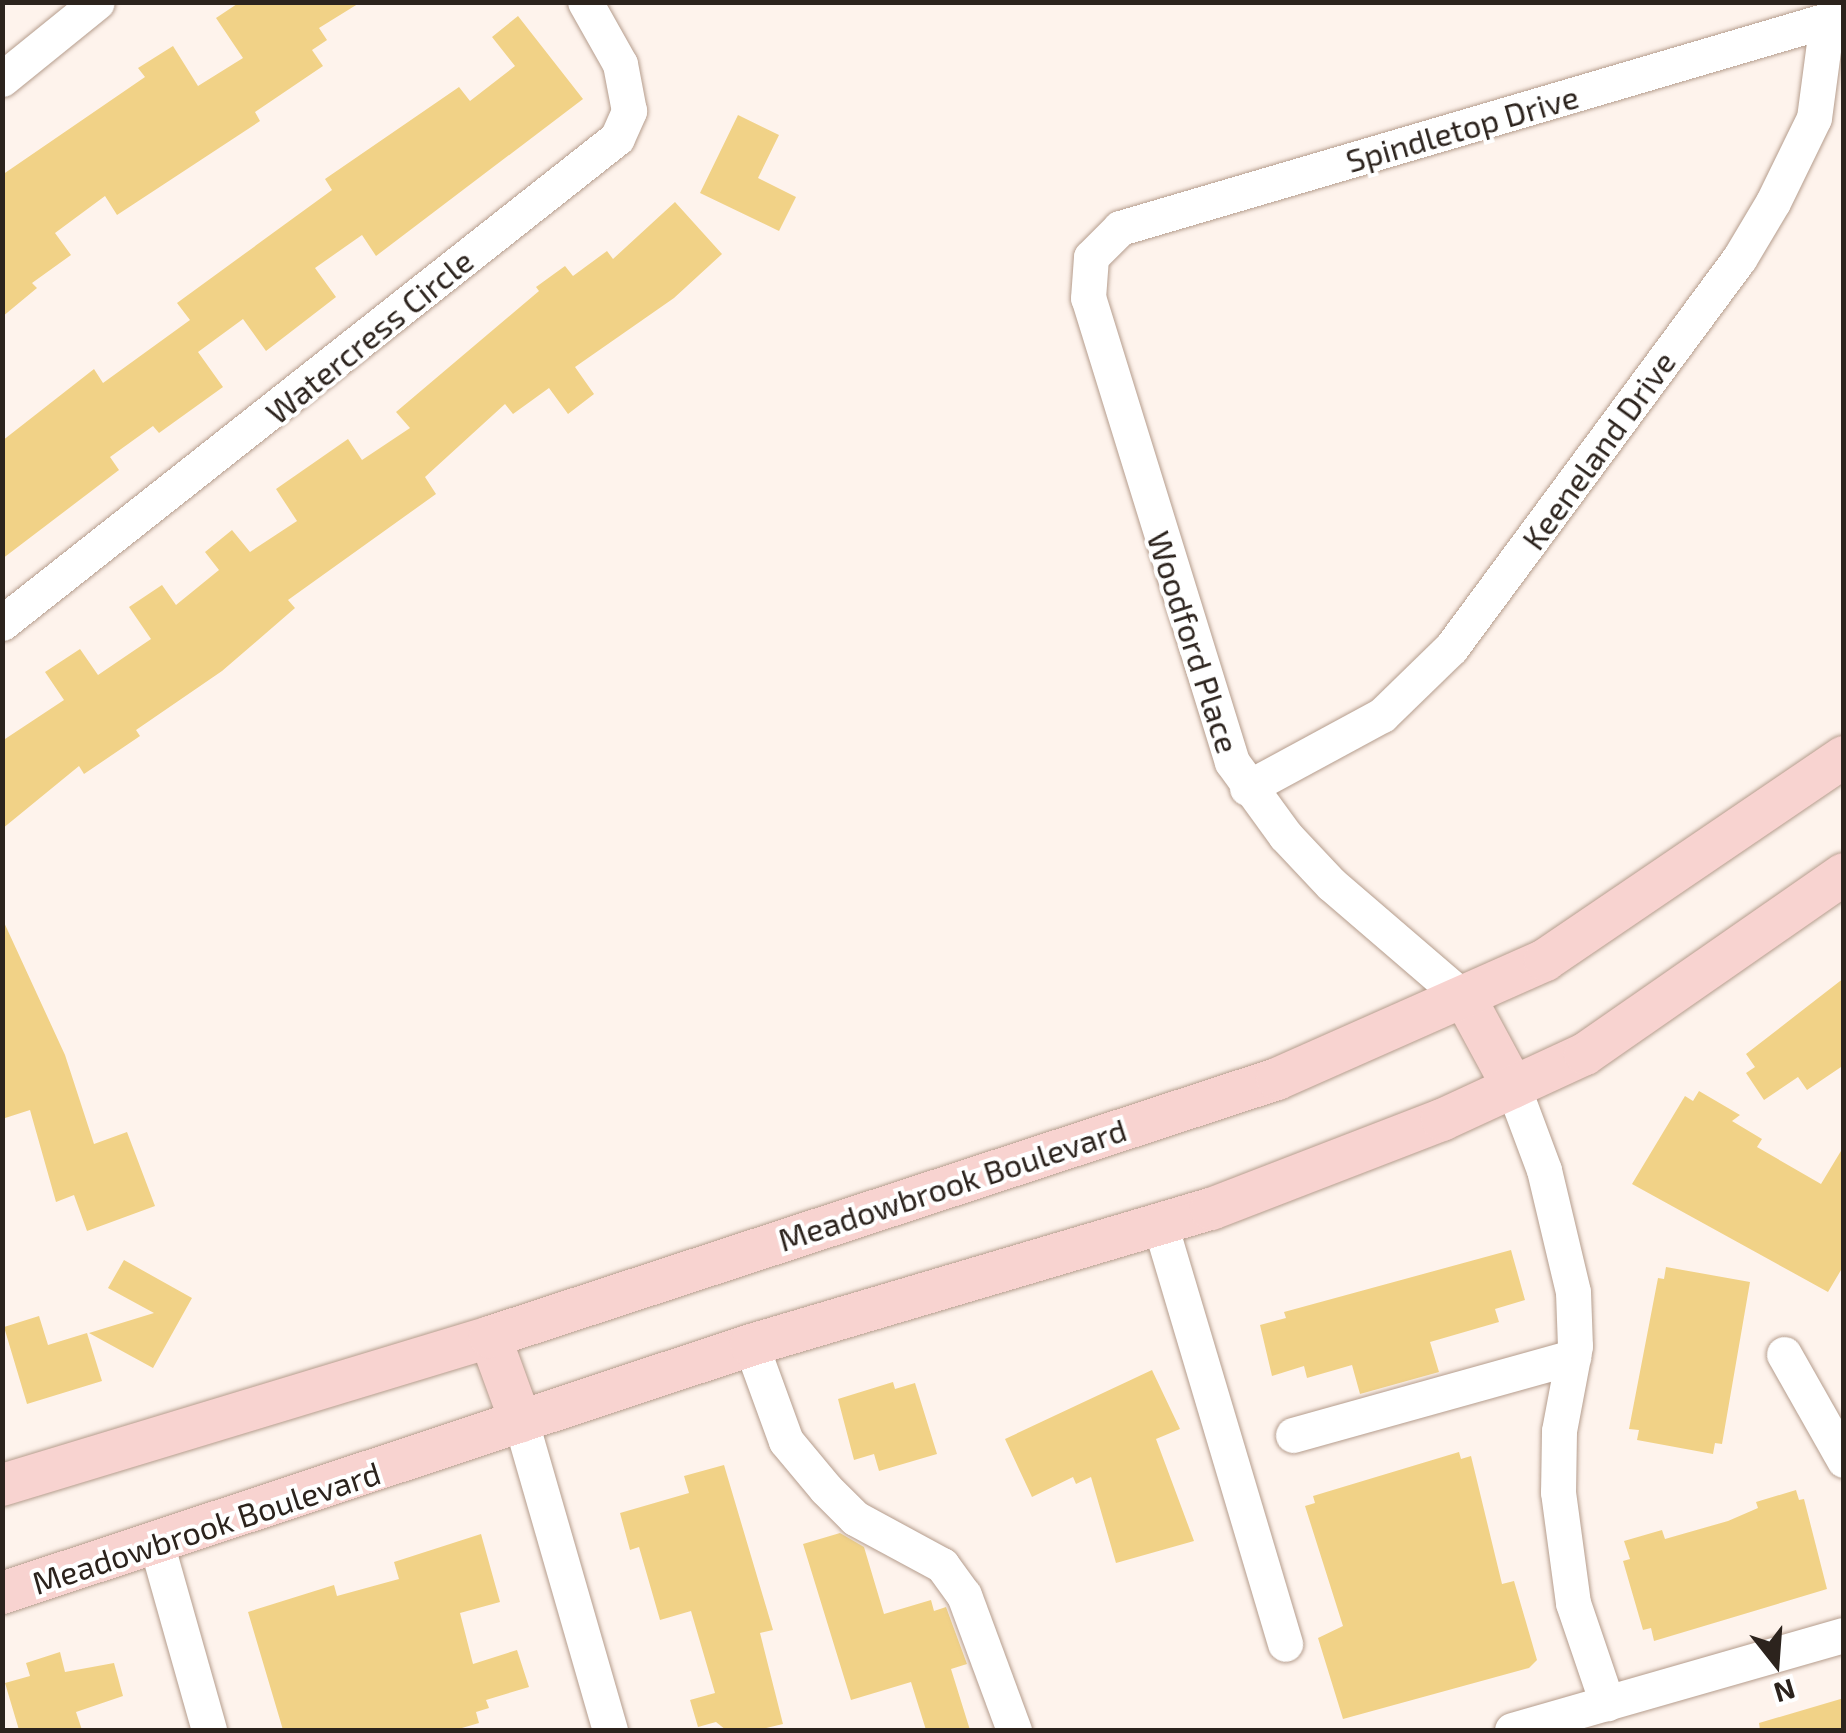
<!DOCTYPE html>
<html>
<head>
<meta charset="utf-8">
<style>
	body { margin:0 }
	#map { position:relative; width:1846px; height:1733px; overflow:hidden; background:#fef3ec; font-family:"Exo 2",sans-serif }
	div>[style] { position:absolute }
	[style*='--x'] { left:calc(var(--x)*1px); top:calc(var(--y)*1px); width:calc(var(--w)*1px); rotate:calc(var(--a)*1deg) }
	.building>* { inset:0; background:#f1d287 }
	.roads { filter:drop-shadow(0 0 2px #b59d8d) drop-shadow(0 0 2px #b59d8d) }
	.minor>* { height:35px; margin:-17.5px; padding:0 17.5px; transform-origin:17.5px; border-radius:17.5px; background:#fff }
	.major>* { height:42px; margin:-21px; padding:0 21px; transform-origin:21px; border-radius:21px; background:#f8d3d0 }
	span { translate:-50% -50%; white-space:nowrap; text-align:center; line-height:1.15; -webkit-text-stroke:8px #fff; paint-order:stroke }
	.street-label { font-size:32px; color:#2c231d }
	.frame { position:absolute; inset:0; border:5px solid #2c231d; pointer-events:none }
	.north { position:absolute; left:1726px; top:1613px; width:100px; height:100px; -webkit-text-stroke:8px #fff; paint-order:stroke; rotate:163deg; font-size:28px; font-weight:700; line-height:40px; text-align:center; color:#2c231d }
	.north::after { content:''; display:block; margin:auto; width:35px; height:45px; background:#2c231d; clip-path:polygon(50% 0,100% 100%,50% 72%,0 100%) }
</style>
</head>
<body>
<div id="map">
	<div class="building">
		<i style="clip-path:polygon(240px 2px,361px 2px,319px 28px,327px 40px,312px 50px,323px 66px,255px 112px,260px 121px,117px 215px,105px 196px,55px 233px,71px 255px,32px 283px,37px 288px,2px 317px,2px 175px,145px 77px,138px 68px,173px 46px,198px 86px,243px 58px,216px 18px)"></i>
		<i style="clip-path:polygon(518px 16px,583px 99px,376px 256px,362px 235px,315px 268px,336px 297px,266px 351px,243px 319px,198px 352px,223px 387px,159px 433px,153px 426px,110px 457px,119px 470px,2px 559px,2px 441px,94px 369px,103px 383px,190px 320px,177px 303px,332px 190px,325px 179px,459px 87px,470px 101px,515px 66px,492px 37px)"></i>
		<i style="clip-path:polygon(738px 115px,779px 135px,758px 178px,796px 197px,779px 231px,700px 193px)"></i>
		<i style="clip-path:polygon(675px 202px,722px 254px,674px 298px,575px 367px,594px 394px,568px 414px,549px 388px,513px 414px,505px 404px,425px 477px,436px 494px,288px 600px,295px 608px,222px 671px,136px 730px,140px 736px,84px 774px,79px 766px,2px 829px,2px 741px,64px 700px,45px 672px,80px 649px,98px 675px,151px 639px,129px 607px,162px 585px,176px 605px,219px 570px,205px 552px,232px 530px,250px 552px,297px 521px,276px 489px,348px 439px,362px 460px,410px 428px,396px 412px,539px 291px,536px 287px,565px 266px,573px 276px,607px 251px,613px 259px)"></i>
		<i style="clip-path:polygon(2px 918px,65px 1055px,94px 1144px,127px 1132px,155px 1206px,87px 1231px,74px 1195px,56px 1202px,30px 1110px,2px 1119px)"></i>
		<i style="clip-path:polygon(1844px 978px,1844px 1065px,1807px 1090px,1798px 1077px,1764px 1100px,1746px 1073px,1755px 1067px,1746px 1054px)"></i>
		<i style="clip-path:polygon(1699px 1091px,1740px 1115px,1732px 1121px,1762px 1139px,1757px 1147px,1821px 1184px,1844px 1146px,1844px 1265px,1828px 1292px,1632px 1184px,1685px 1096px,1693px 1101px)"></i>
		<i style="clip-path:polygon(1511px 1250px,1525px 1300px,1495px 1309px,1499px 1322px,1430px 1342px,1439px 1372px,1360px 1394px,1352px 1365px,1307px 1378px,1304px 1366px,1272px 1376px,1260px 1325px,1286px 1318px,1284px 1312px)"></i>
		<i style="clip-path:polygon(124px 1260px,192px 1298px,153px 1368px,89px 1333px,154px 1313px,108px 1288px)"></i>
		<i style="clip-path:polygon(1666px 1267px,1750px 1282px,1722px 1444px,1715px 1443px,1713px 1454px,1637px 1440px,1639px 1430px,1629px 1429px,1658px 1278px,1664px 1279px)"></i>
		<i style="clip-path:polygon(39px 1316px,48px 1345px,87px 1333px,102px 1381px,27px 1404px,4px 1327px)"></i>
		<i style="clip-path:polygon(1152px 1370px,1180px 1429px,1156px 1439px,1194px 1541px,1116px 1563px,1091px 1477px,1076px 1484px,1073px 1477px,1032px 1497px,1005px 1439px)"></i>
		<i style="clip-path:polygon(893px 1382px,895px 1389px,915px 1383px,937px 1454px,879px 1471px,874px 1454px,854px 1460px,838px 1399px)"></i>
		<i style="clip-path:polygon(1459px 1452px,1461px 1459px,1471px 1456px,1502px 1584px,1514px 1581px,1537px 1660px,1529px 1668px,1343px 1719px,1318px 1638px,1343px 1626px,1305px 1506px,1315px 1503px,1313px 1496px)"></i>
		<i style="clip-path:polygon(724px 1465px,773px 1630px,760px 1633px,783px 1724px,758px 1730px,726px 1730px,716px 1722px,698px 1727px,690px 1700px,715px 1693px,691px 1611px,660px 1620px,639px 1547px,630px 1550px,620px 1513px,689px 1493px,684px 1476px)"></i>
		<i style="clip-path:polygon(1796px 1490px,1799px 1500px,1804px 1499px,1827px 1589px,1654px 1641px,1651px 1628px,1643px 1630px,1623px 1561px,1630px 1559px,1624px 1541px,1662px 1530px,1665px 1539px,1728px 1521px,1758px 1508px,1756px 1502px)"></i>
		<i style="clip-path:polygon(840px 1533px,864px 1547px,884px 1614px,931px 1600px,934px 1611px,946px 1607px,967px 1664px,951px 1669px,970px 1730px,926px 1730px,911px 1682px,851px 1700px,803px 1544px)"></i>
		<i style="clip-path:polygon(481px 1534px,500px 1602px,460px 1613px,473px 1664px,517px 1650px,529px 1687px,486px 1700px,489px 1708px,476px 1712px,479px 1723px,455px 1730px,283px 1730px,248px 1612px,334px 1585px,337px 1596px,399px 1579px,394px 1562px)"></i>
		<i style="clip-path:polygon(60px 1652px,65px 1672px,114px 1663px,123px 1696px,76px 1712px,82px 1730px,19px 1730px,5px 1683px,30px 1676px,26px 1663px)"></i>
		<i style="clip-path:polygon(1844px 1698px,1844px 1730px,1760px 1730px,1759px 1723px)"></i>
	</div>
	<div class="roads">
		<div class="minor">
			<i style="--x:2;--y:79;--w:122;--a:-39"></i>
			<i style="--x:2;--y:623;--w:783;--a:-38.26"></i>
			<i style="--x:617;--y:138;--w:30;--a:-66"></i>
			<i style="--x:629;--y:111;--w:48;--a:-100.8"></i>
			<i style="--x:620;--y:64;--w:71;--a:-119.4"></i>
			<i style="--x:1247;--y:788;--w:153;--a:-28.4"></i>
			<i style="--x:1382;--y:715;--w:96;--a:-44.2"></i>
			<i style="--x:1451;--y:648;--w:484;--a:-53.5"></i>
			<i style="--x:1739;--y:259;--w:66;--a:-59.2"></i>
			<i style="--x:1773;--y:202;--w:93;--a:-64"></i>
			<i style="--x:1814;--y:118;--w:99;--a:-82.4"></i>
			<i style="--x:1466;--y:1000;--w:178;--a:-139.3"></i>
			<i style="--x:1331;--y:884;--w:67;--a:-133.2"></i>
			<i style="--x:1285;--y:835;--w:90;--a:-126"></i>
			<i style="--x:1232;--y:762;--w:486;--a:-107.2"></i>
			<i style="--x:1088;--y:298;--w:41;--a:-85.8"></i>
			<i style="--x:1091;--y:257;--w:41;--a:-45"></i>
			<i style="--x:1120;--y:228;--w:755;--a:-16.39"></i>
			<i style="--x:1513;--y:1087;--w:89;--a:69.5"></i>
			<i style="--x:1544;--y:1170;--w:125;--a:76.6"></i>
			<i style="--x:1573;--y:1292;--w:54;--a:87.9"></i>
			<i style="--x:1575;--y:1346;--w:86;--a:100.7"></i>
			<i style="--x:1559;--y:1431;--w:61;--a:90.9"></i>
			<i style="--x:1558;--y:1492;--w:112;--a:82.3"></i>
			<i style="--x:1573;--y:1603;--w:106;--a:71.2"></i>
			<i style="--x:1160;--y:1224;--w:438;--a:73.4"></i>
			<i style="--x:751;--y:1345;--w:102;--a:70"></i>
			<i style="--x:786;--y:1441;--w:62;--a:50.2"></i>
			<i style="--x:826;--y:1489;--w:41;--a:45"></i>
			<i style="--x:855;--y:1518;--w:99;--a:28.4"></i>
			<i style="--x:942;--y:1565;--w:37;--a:54"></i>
			<i style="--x:964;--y:1595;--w:144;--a:69.7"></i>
			<i style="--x:1784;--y:1354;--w:122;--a:60.5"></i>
			<i style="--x:521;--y:1422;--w:321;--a:73.9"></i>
			<i style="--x:1293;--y:1435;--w:291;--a:-15.6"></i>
			<i style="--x:157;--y:1546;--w:191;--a:74.2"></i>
			<i style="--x:1512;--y:1730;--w:345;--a:-16"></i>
		</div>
		<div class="major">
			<i style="--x:1466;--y:1000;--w:99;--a:61.6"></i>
			<i style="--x:490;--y:1337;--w:90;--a:70"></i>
			<i style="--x:2;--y:1485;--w:510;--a:-16.87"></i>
			<i style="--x:490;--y:1337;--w:828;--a:-18.15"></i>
			<i style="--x:1277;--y:1079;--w:293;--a:-23.9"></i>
			<i style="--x:1545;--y:960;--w:361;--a:-34.2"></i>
			<i style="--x:2;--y:1593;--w:789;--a:-18.32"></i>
			<i style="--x:751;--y:1345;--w:480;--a:-16.5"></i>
			<i style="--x:1211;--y:1209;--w:248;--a:-21.1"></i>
			<i style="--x:1442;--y:1120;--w:157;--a:-24.8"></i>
			<i style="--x:1585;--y:1054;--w:315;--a:-34.8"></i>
		</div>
	</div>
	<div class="street-label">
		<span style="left:1462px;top:128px;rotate:-16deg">Spindletop Drive</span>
		<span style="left:369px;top:336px;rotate:-39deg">Watercress Circle</span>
		<span style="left:1598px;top:450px;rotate:-54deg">Keeneland Drive</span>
		<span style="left:1194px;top:642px;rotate:72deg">Woodford Place</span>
		<span style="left:952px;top:1184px;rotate:-18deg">Meadowbrook Boulevard</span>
		<span style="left:206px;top:1527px;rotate:-18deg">Meadowbrook Boulevard</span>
	</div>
	<div class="frame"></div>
	<div class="north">N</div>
</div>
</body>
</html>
